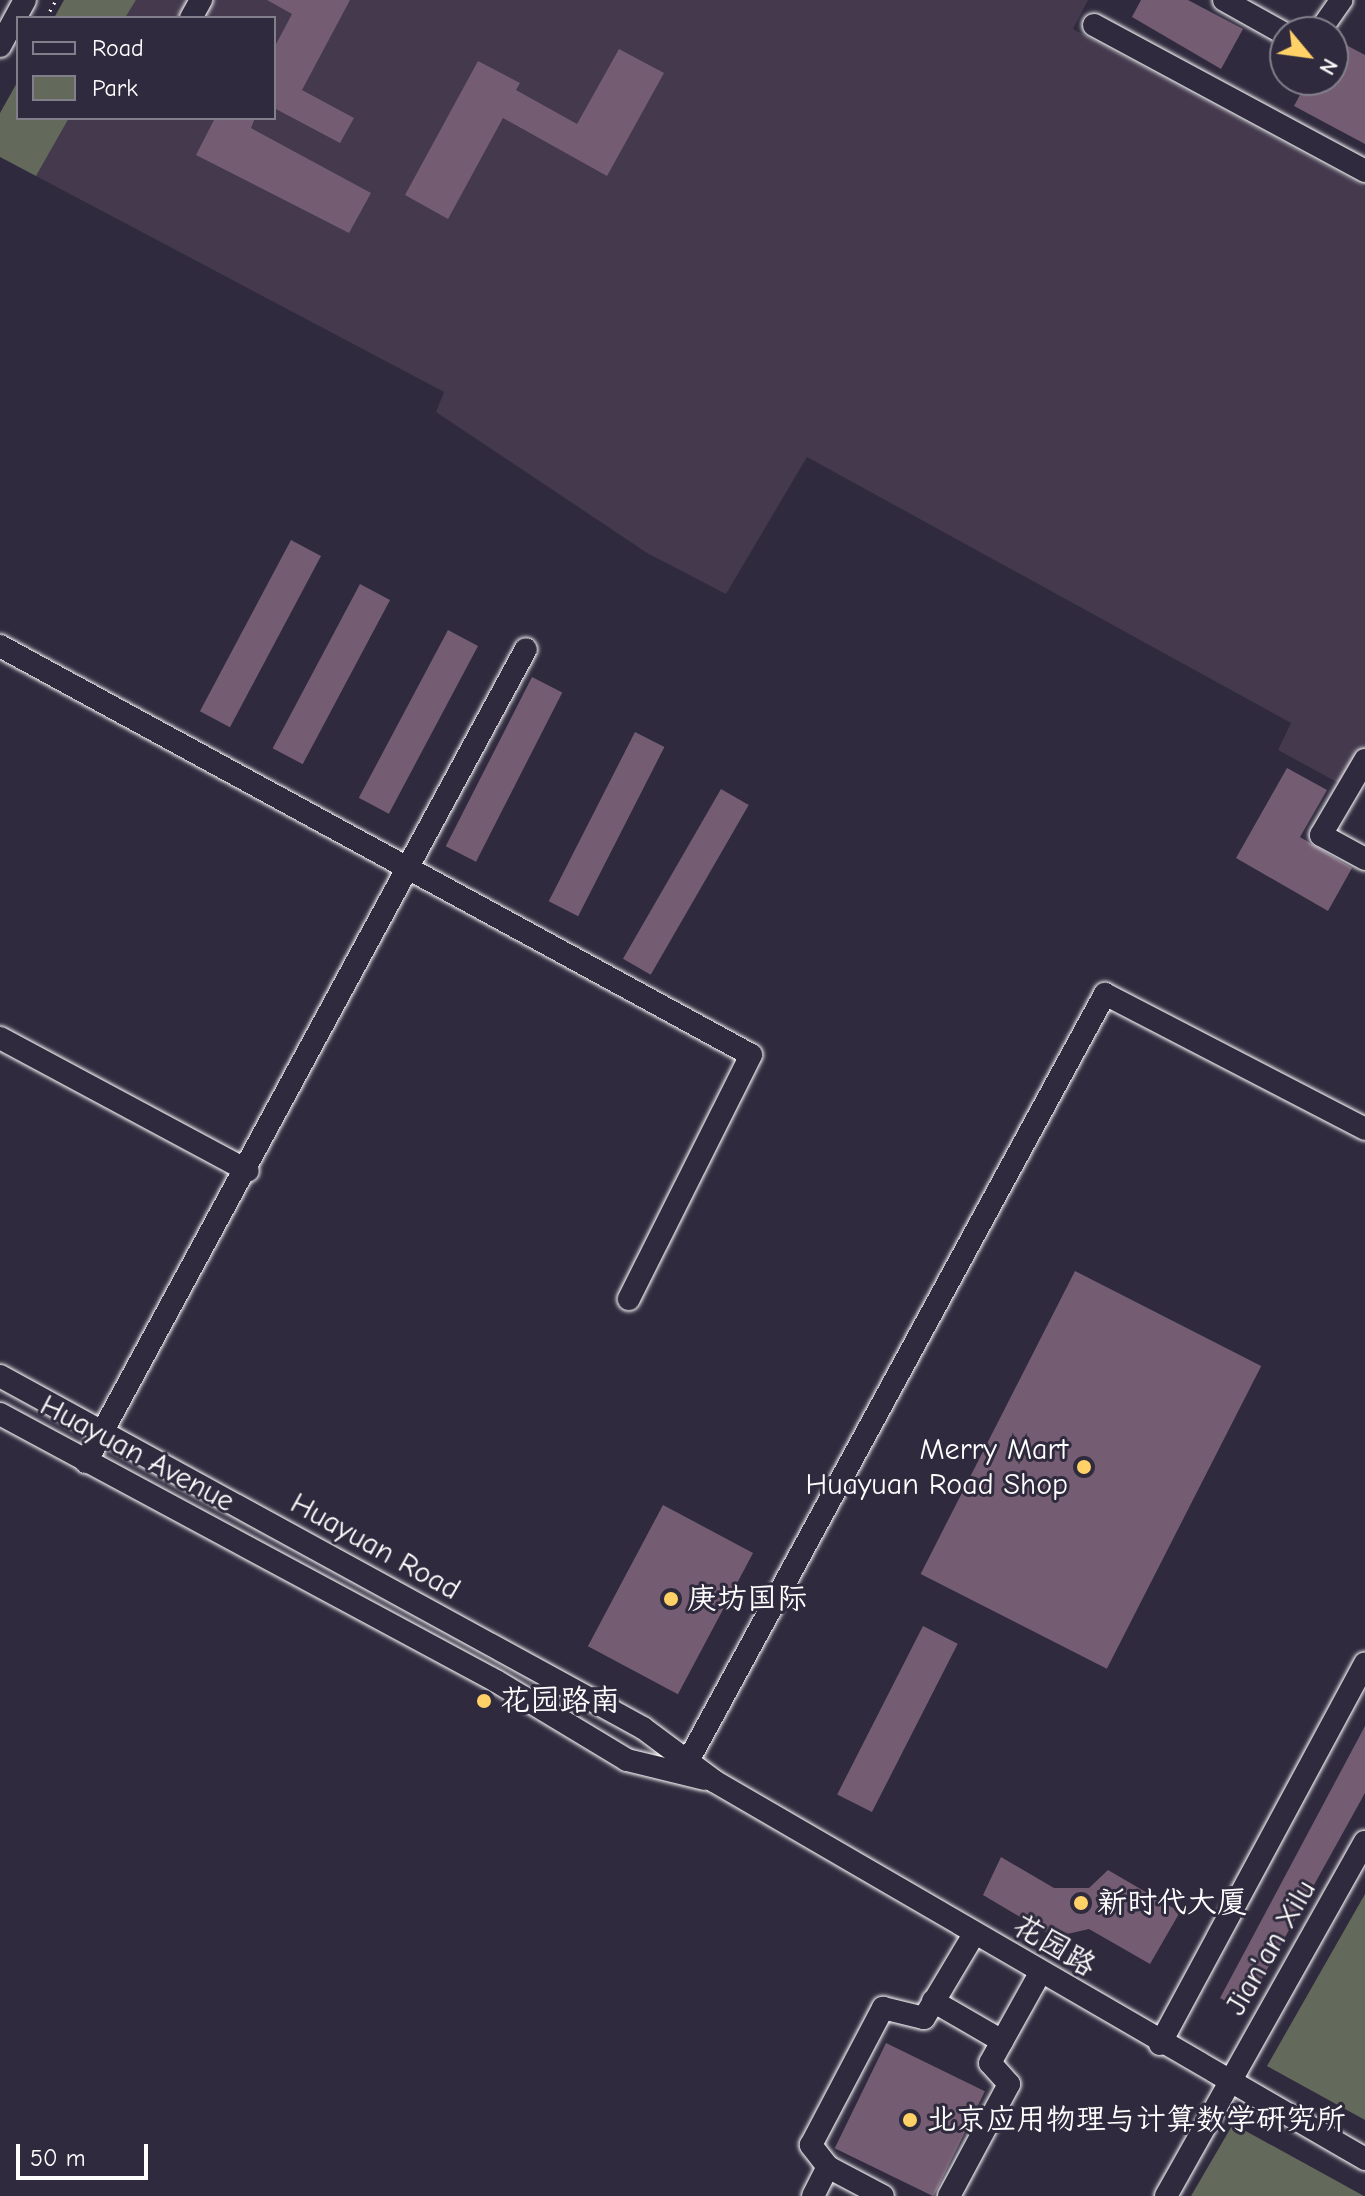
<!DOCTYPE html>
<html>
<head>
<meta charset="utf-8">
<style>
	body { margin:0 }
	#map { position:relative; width:1365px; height:2196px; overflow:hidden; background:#2f2a3d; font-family:"Comic Neue","LXGW WenKai TC",sans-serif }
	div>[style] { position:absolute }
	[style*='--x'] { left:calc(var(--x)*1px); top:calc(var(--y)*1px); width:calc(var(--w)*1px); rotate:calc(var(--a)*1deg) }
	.built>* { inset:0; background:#44394d }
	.green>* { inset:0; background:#63695b }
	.building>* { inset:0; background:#745d72; transform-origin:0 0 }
	.path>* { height:3px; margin-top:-1.5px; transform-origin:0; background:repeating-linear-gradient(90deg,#fff 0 2px,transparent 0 8px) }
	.roads { filter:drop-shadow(0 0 2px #fff) drop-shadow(0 0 2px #fff) }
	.minor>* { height:22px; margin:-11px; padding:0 11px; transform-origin:11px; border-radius:11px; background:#2f2a3d }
	.dots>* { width:22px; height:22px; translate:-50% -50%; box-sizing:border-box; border:4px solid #2f2a3d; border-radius:50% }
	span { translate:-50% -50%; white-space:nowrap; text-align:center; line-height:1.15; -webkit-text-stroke:6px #2f2a3d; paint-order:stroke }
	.poi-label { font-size:30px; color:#fff }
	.right { translate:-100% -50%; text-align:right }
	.left { translate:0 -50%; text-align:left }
	.street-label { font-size:30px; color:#fff }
	.legend { position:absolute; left:16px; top:16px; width:260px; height:104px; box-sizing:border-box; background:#2f2a3d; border:2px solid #827f8b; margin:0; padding:10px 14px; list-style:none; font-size:24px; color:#fff }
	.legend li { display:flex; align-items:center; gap:16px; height:40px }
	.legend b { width:40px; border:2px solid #827f8b }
	.north { position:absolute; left:1269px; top:16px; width:80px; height:80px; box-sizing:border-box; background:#2f2a3d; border:2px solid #827f8b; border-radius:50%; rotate:119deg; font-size:22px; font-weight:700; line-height:32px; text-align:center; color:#fff }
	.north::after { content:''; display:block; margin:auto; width:28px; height:36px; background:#ffd166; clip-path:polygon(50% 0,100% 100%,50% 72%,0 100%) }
	.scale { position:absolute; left:16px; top:2144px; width:132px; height:36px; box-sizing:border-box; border:4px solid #fff; border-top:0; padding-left:10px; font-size:24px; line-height:28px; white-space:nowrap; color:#fff; -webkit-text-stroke:6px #2f2a3d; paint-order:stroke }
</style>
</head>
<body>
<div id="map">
	<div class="built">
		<i style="clip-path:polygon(136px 0,1088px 0,1073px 29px,1365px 187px,1365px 747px,1344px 786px,1278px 750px,1291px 723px,807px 457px,726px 594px,647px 553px,436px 412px,444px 392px,36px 176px,69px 118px,274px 118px,274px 18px,125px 18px)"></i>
	</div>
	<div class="green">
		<i style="clip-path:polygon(64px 0,136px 0,125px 18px,54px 18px)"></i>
		<i style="clip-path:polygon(18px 81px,18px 118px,69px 118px,36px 176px,0 157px,0 113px)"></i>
		<i style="clip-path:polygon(1365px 1894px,1365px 2120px,1267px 2066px)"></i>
		<i style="clip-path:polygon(1233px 2124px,1364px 2196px,1191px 2196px)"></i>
	</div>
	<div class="building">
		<i style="clip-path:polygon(267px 0,350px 0,302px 90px,354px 118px,340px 143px,274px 108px,274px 48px,292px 14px)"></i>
		<i style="clip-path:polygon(1141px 0,1188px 0,1243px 29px,1221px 69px,1132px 17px)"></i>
		<i style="clip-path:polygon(1333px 38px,1365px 55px,1365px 144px,1294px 106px,1308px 80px,1333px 80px)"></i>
		<i style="clip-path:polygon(619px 49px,664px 73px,607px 176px,503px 118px,448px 219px,405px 195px,478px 61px,520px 83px,516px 90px,577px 124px)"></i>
		<i style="clip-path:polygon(215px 118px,255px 118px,251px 128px,371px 193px,349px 233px,196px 155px)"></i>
		<i style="left:291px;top:540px;width:34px;height:194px;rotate:28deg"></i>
		<i style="left:360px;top:584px;width:34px;height:186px;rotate:28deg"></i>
		<i style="left:448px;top:630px;width:34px;height:190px;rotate:28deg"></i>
		<i style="left:532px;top:677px;width:34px;height:190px;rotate:27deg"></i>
		<i style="left:635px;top:732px;width:33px;height:190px;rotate:27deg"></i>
		<i style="clip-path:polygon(1287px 768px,1327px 790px,1300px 837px,1352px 868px,1328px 911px,1236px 858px)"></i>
		<i style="left:721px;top:789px;width:32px;height:196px;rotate:30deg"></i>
		<i style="left:1075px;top:1271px;width:209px;height:340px;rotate:27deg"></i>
		<i style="left:663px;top:1505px;width:102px;height:160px;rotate:28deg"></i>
		<i style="left:923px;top:1626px;width:39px;height:189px;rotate:27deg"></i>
		<i style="clip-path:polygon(1365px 1726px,1365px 1793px,1244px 2011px,1220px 1998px)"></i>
		<i style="clip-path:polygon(1001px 1857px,1054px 1888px,1089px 1888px,1108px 1870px,1180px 1912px,1150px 1964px,1089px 1929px,1054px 1937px,983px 1895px)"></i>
		<i style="left:886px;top:2043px;width:110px;height:117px;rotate:26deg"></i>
	</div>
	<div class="path">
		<i style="--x:46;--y:18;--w:21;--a:-61"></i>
	</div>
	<div class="roads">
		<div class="minor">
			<i style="--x:1224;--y:0;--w:70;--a:29.1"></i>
			<i style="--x:191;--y:18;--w:21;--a:-61"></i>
			<i style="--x:1094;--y:25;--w:308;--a:28.3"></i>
			<i style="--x:1319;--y:32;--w:39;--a:-55"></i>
			<i style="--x:0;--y:46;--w:52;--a:-61.5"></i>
			<i style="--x:0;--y:646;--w:855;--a:28.57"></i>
			<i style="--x:751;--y:1055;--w:273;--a:116.6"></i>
			<i style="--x:1365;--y:760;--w:87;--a:120.4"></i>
			<i style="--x:1321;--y:835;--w:50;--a:28.6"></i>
			<i style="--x:0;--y:1038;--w:281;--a:28.2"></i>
			<i style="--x:0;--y:1376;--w:733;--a:28.7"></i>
			<i style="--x:643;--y:1728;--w:89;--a:36.7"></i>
			<i style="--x:714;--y:1781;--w:753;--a:30.14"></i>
			<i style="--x:0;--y:1414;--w:563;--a:28.29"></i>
			<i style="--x:496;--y:1681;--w:153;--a:31.1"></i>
			<i style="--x:627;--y:1760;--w:80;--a:13.7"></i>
			<i style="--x:86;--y:1462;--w:924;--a:-61.58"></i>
			<i style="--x:688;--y:1761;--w:873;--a:-61.47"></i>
			<i style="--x:1105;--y:994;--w:293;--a:27.4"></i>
			<i style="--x:933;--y:2001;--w:80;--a:30.1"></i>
			<i style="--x:1160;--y:2044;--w:432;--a:-61.7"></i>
			<i style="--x:828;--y:2167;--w:28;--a:-128"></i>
			<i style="--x:811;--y:2145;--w:155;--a:-62.3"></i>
			<i style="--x:883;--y:2008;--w:42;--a:13.7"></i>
			<i style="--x:924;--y:2018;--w:98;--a:-59.2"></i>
			<i style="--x:813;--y:2196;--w:33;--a:-63"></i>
			<i style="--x:828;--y:2167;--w:62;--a:27.8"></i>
			<i style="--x:949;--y:2196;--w:127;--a:-61.8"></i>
			<i style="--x:1009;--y:2084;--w:28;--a:-132"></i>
			<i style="--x:990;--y:2063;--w:103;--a:-60.9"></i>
			<i style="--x:1166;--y:2196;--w:406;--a:-60.7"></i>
		</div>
	</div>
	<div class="dots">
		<i style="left:1084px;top:1467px;background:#ffd166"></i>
		<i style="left:671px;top:1599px;background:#ffd166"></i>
		<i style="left:484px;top:1701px;background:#ffd166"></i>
		<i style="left:1081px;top:1903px;background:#ffd166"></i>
		<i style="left:910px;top:2120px;background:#ffd166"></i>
	</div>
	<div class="poi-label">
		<span class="right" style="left:1068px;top:1467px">Merry Mart<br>Huayuan Road Shop</span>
		<span class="left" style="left:687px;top:1599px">庚坊国际</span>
		<span class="left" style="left:500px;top:1701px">花园路南</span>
		<span class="left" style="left:1097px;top:1903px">新时代大厦</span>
		<span class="left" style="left:926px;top:2120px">北京应用物理与计算数学研究所</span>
	</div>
	<div class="street-label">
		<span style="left:137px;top:1454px;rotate:28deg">Huayuan Avenue</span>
		<span style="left:375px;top:1547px;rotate:29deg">Huayuan Road</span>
		<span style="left:1054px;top:1946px;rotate:31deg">花园路</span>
		<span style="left:1271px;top:1948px;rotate:-60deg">Jian'an Xilu</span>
	</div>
	<ul class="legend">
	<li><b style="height:10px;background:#2f2a3d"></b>Road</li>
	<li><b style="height:22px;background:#63695b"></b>Park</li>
	</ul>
	<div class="north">N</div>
	<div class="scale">50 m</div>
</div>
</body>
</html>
